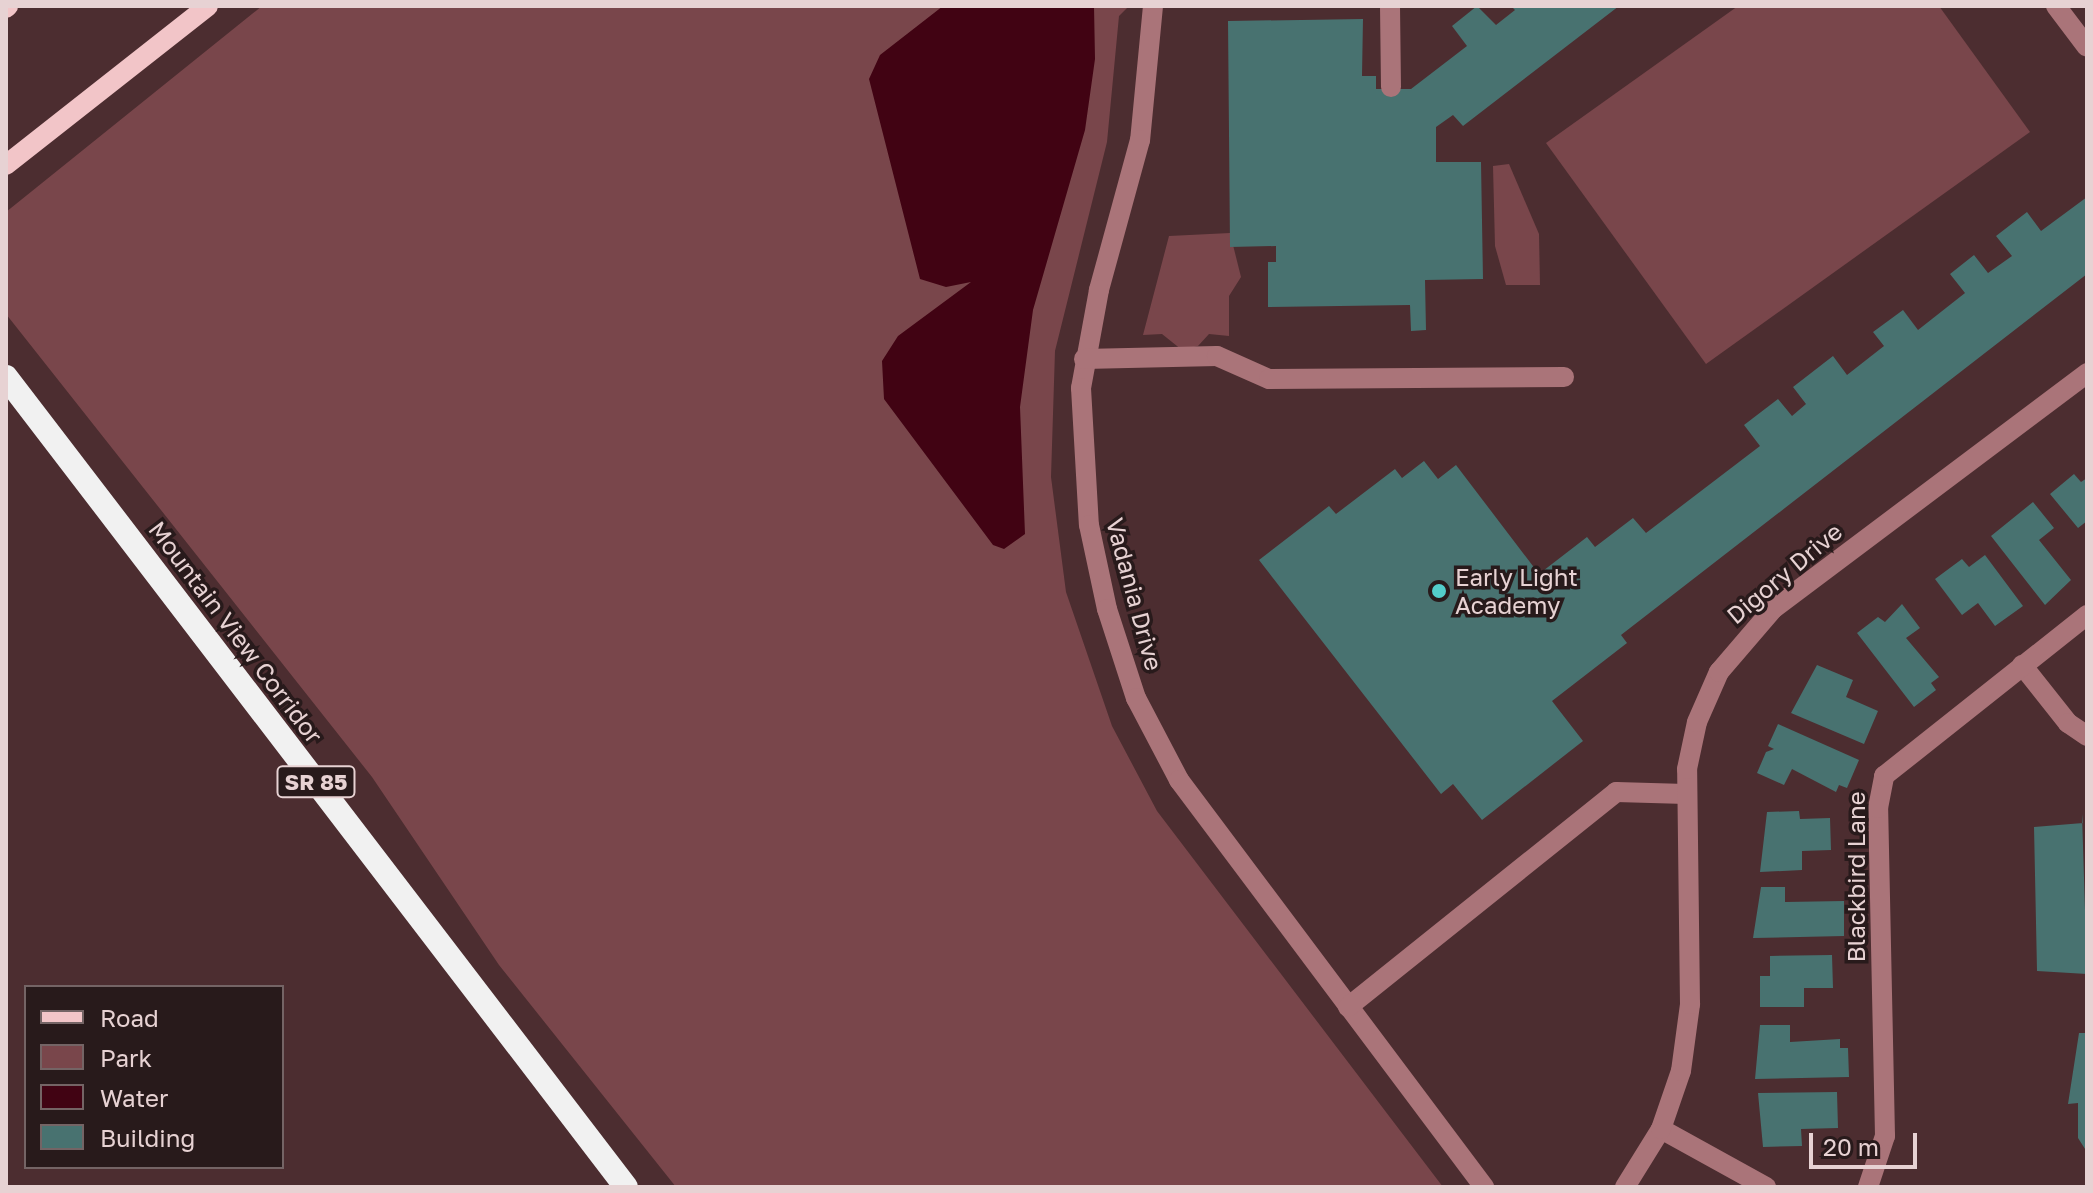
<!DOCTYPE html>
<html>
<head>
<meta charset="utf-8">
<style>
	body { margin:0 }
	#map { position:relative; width:2093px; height:1193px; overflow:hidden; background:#4c2d30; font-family:"Golos Text",sans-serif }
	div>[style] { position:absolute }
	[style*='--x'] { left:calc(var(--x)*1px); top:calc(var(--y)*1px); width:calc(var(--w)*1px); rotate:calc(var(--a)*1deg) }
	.green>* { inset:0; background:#79464b }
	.water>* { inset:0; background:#410313 }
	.building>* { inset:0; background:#487270 }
	.minor>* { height:20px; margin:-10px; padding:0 10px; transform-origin:10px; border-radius:10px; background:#aa7479 }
	.major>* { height:20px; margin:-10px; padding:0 10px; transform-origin:10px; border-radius:10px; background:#f2c5c8 }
	.highway>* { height:24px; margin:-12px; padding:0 12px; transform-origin:12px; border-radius:12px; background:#f1f1f1 }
	.dots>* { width:22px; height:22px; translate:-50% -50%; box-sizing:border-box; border:4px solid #281a1b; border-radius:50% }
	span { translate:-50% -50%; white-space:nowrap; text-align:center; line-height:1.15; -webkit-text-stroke:7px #281a1b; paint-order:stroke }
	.shield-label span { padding:2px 6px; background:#281a1b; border:2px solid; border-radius:6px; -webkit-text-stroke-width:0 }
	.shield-label { font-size:22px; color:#e7d2d3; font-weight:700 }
	.street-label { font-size:24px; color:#e7d2d3 }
	.poi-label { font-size:24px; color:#e7d2d3 }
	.left { translate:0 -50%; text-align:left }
	.frame { position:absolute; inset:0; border:8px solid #e7d2d3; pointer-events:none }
	.legend { position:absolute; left:24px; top:985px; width:260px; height:184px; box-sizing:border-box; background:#281a1b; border:2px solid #746465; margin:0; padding:10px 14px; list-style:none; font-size:24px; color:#e7d2d3 }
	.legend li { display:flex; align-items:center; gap:16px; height:40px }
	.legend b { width:40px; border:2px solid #746465 }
	.scale { position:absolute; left:1809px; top:1133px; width:108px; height:36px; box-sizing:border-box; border:4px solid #e7d2d3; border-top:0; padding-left:10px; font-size:24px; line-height:28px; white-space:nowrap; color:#e7d2d3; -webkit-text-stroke:6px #281a1b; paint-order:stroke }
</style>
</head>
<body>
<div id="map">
	<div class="green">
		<i style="clip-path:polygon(262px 6px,1129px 6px,1119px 16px,1107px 142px,1055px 351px,1051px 477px,1066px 592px,1112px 726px,1157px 811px,1443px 1187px,676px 1187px,499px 965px,372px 777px,6px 314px,6px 212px)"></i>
		<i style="clip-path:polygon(1738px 6px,1939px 6px,2030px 132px,1706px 364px,1546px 143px)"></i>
		<i style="clip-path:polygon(1509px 164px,1539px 234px,1540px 285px,1506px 285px,1495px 246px,1493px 166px)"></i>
		<i style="clip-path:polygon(1230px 233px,1241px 277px,1229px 296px,1229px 336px,1209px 334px,1198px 346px,1182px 350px,1162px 334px,1143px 335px,1169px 236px)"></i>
	</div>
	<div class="water">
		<i style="clip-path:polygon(943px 6px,1094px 6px,1095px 59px,1085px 130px,1033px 310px,1020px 407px,1025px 534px,1004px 549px,993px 545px,884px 399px,882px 361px,898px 336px,971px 282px,946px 287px,920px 279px,869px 79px,880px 55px)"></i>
	</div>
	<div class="building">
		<i style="clip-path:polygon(1477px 6px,1496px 25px,1515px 10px,1511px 6px,1619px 6px,1463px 126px,1453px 115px,1436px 127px,1436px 162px,1481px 162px,1483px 279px,1425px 280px,1426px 330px,1411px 331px,1410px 305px,1268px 307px,1268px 262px,1276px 262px,1276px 246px,1230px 247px,1228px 21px,1363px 19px,1362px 76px,1376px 76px,1376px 89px,1411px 89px,1467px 46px,1452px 26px)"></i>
		<i style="clip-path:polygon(2087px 197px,2087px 274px,1621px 635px,1627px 643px,1552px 701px,1583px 741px,1482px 820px,1453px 784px,1441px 794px,1259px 560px,1329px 506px,1336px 514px,1395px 469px,1402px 478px,1424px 461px,1438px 479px,1456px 465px,1539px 574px,1587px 537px,1595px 547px,1633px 518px,1646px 533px,1760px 446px,1744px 425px,1778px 399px,1792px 416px,1806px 404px,1793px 387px,1833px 356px,1847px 375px,1884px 346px,1873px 332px,1903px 310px,1918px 330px,1965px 293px,1950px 274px,1974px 255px,1988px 273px,2012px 256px,1996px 236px,2027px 212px,2041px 231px)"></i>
		<i style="clip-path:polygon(2074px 474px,2081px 482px,2087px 478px,2087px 521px,2078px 528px,2050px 494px)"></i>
		<i style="clip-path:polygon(2033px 502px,2054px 528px,2039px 540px,2071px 580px,2045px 605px,1991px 536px)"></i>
		<i style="clip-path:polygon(1985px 555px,2023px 606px,1995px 626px,1978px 603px,1962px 615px,1935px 579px,1962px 559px,1969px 567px)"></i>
		<i style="clip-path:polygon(1902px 604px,1920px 628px,1906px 638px,1939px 677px,1931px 683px,1936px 690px,1914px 707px,1857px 633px,1878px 617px,1885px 622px)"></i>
		<i style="clip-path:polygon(1817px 665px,1853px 680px,1846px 697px,1878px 711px,1864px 744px,1791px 713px)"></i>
		<i style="clip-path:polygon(1778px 724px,1859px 760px,1847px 788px,1839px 785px,1836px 792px,1792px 769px,1784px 785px,1757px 773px,1766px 752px,1774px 749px,1768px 746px)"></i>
		<i style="clip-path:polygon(1799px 811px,1800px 819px,1830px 818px,1831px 850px,1802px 851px,1802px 870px,1760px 872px,1767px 812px)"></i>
		<i style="clip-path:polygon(2082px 814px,2087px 974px,2037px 971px,2034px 827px,2083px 823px)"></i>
		<i style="clip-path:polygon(1761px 887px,1785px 887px,1785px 902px,1844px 901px,1844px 936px,1753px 938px)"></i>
		<i style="clip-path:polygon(1832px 955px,1833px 988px,1804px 988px,1804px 1007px,1760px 1007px,1760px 976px,1770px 976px,1770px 956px)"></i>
		<i style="clip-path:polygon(1760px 1025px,1790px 1025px,1790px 1042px,1840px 1039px,1840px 1048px,1848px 1048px,1849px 1077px,1755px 1079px)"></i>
		<i style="clip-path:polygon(2079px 1033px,2087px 1033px,2087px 1152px,2078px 1138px,2078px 1103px,2068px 1104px)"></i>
		<i style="clip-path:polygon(1837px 1092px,1838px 1128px,1801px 1129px,1802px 1146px,1763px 1147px,1758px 1093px)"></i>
	</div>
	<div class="minor">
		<i style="--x:1153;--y:6;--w:135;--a:95.5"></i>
		<i style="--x:1140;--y:140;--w:156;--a:105.3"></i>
		<i style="--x:1099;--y:290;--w:100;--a:100.4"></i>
		<i style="--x:1081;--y:388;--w:137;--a:86.7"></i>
		<i style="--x:1089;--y:525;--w:86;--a:77.9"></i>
		<i style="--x:1107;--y:609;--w:94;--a:72"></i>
		<i style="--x:1136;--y:698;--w:93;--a:62.3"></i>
		<i style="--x:1179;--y:780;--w:509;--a:53.15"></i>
		<i style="--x:1390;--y:6;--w:81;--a:89.3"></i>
		<i style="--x:2056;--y:6;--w:51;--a:52.9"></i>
		<i style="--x:1084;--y:359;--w:133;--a:-1.3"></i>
		<i style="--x:1217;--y:356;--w:57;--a:23.9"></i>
		<i style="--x:1269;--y:379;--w:295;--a:-0.4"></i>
		<i style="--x:2022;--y:665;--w:74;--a:51.6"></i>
		<i style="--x:2068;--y:723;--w:23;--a:34"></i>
		<i style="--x:1348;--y:1007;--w:344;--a:-38.7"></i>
		<i style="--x:1616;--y:792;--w:70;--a:1.6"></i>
		<i style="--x:1661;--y:1129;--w:120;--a:28.9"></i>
		<i style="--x:1625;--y:1187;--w:68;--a:-58.2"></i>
		<i style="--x:1661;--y:1129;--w:61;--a:-71"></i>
		<i style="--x:1681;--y:1071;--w:68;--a:-82.3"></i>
		<i style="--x:1690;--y:1004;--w:235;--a:-90.7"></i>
		<i style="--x:1687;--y:769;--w:48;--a:-78"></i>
		<i style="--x:1697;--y:722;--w:55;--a:-66.3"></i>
		<i style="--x:1719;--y:672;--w:83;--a:-49.4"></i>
		<i style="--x:1773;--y:609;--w:393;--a:-36.9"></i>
		<i style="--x:1868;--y:1187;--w:54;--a:-71.6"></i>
		<i style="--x:1885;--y:1136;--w:328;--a:-91.2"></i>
		<i style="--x:1878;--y:808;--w:33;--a:-79"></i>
		<i style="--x:1884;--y:776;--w:259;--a:-38.4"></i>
	</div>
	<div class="major">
		<i style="--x:6;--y:8;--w:3;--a:-45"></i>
		<i style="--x:6;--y:165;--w:257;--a:-38.2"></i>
	</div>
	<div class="highway">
		<i style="--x:6;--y:377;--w:1020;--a:52.57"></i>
	</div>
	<div class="dots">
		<i style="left:1439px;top:591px;background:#53cdca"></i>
	</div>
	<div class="shield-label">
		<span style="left:316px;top:782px">SR 85</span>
	</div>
	<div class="street-label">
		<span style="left:1784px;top:573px;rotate:-40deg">Digory Drive</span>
		<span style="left:1135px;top:594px;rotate:75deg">Vadania Drive</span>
		<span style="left:236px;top:632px;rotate:53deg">Mountain View Corridor</span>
		<span style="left:1856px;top:877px;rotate:-90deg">Blackbird Lane</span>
	</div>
	<div class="poi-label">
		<span class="left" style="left:1455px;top:591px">Early Light<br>Academy</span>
	</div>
	<div class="frame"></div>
	<ul class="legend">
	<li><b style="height:10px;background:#f2c5c8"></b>Road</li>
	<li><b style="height:22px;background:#79464b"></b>Park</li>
	<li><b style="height:22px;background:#410313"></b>Water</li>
	<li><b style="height:22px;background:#487270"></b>Building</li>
	</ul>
	<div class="scale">20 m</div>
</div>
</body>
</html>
